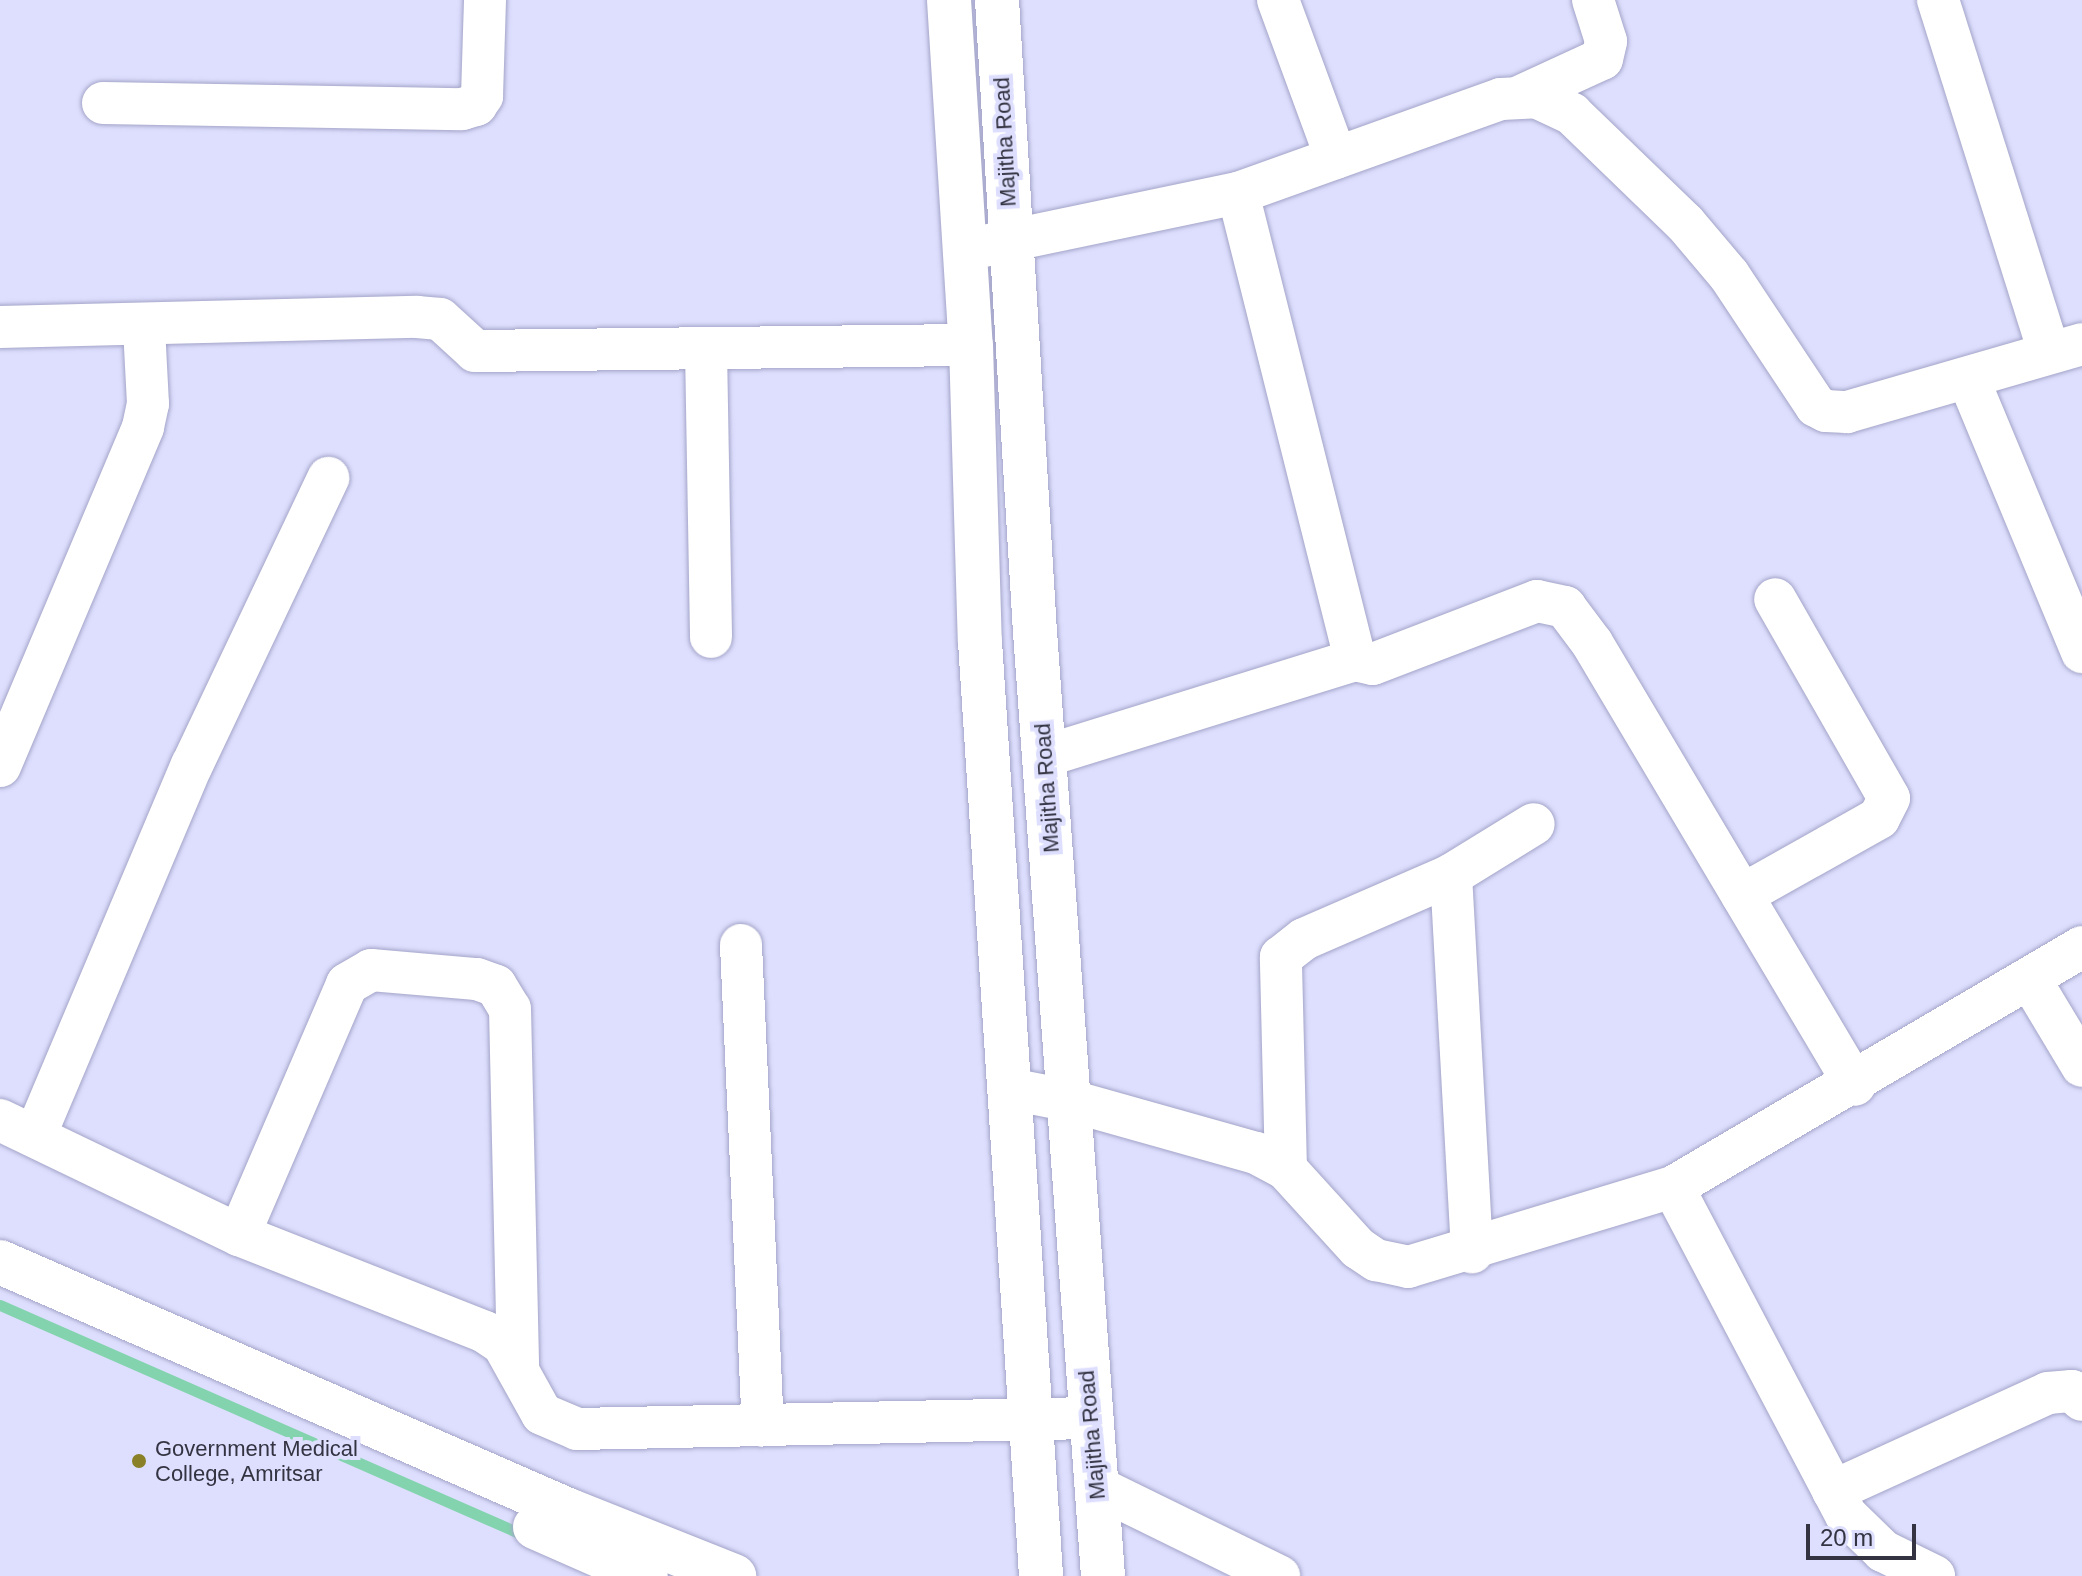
<!DOCTYPE html>
<html>
<head>
<meta charset="utf-8">
<style>
	body { margin:0 }
	#map { position:relative; width:2082px; height:1576px; overflow:hidden; background:#dedffe; font-family:Arial,sans-serif }
	div>[style] { position:absolute }
	[style*='--x'] { left:calc(var(--x)*1px); top:calc(var(--y)*1px); width:calc(var(--w)*1px); rotate:calc(var(--a)*1deg) }
	.stream>* { height:11px; margin:-5.5px; padding:0 5.5px; transform-origin:5.5px; border-radius:5.5px; background:#83d3ae }
	.roads { filter:drop-shadow(0 0 2px #a3a4c8) drop-shadow(0 0 2px #a3a4c8) }
	.street>* { height:42px; margin:-21px; padding:0 21px; transform-origin:21px; border-radius:21px; background:#fff }
	.secondary>* { height:44px; margin:-22px; padding:0 22px; transform-origin:22px; border-radius:22px; background:#fff }
	.dots>* { width:22px; height:22px; translate:-50% -50%; box-sizing:border-box; border:4px solid #dedffe; border-radius:50% }
	span { translate:-50% -50%; white-space:nowrap; text-align:center; line-height:1.15; -webkit-text-stroke:8px #dedffe; paint-order:stroke }
	.street-label { font-size:22px; color:#333342 }
	.poi-label { font-size:22px; color:#333342 }
	.left { translate:0 -50%; text-align:left }
	.scale { position:absolute; left:1806px; top:1524px; width:110px; height:36px; box-sizing:border-box; border:4px solid #333342; border-top:0; padding-left:10px; font-size:24px; line-height:28px; white-space:nowrap; color:#333342; -webkit-text-stroke:6px #dedffe; paint-order:stroke }
</style>
</head>
<body>
<div id="map">
	<div class="stream">
		<i style="--x:0;--y:1305;--w:577;--a:23.72"></i>
	</div>
	<div class="roads">
		<div class="street">
			<i style="--x:1278;--y:0;--w:168;--a:69.8"></i>
			<i style="--x:1938;--y:0;--w:368;--a:72.5"></i>
			<i style="--x:1521;--y:96;--w:89;--a:-24.6"></i>
			<i style="--x:1602;--y:59;--w:18;--a:-77"></i>
			<i style="--x:1606;--y:41;--w:43;--a:-107.6"></i>
			<i style="--x:103;--y:103;--w:359;--a:1"></i>
			<i style="--x:462;--y:109;--w:15;--a:-16"></i>
			<i style="--x:476;--y:105;--w:11;--a:-56"></i>
			<i style="--x:482;--y:96;--w:96;--a:-88.2"></i>
			<i style="--x:1238;--y:193;--w:481;--a:75.9"></i>
			<i style="--x:1355;--y:660;--w:18;--a:13"></i>
			<i style="--x:1373;--y:664;--w:176;--a:-21"></i>
			<i style="--x:1537;--y:601;--w:29;--a:12"></i>
			<i style="--x:1565;--y:607;--w:45;--a:53.1"></i>
			<i style="--x:1592;--y:643;--w:514;--a:59.25"></i>
			<i style="--x:965;--y:250;--w:279;--a:-11.8"></i>
			<i style="--x:1238;--y:193;--w:279;--a:-19.7"></i>
			<i style="--x:1501;--y:99;--w:35;--a:-3"></i>
			<i style="--x:1536;--y:97;--w:40;--a:25"></i>
			<i style="--x:1572;--y:114;--w:157;--a:44"></i>
			<i style="--x:1685;--y:223;--w:68;--a:49.8"></i>
			<i style="--x:1729;--y:275;--w:157;--a:56.4"></i>
			<i style="--x:1816;--y:406;--w:11;--a:27"></i>
			<i style="--x:1826;--y:411;--w:21;--a:3"></i>
			<i style="--x:1847;--y:412;--w:245;--a:-16.1"></i>
			<i style="--x:0;--y:327;--w:417;--a:-1.4"></i>
			<i style="--x:417;--y:317;--w:23;--a:5"></i>
			<i style="--x:440;--y:319;--w:47;--a:42.4"></i>
			<i style="--x:475;--y:351;--w:496;--a:-0.7"></i>
			<i style="--x:706;--y:349;--w:288;--a:89"></i>
			<i style="--x:1968;--y:378;--w:297;--a:67.4"></i>
			<i style="--x:1045;--y:756;--w:325;--a:-17.2"></i>
			<i style="--x:0;--y:766;--w:368;--a:-67.1"></i>
			<i style="--x:143;--y:427;--w:24;--a:-78"></i>
			<i style="--x:148;--y:404;--w:76;--a:-93"></i>
			<i style="--x:1451;--y:875;--w:378;--a:86.8"></i>
			<i style="--x:1742;--y:895;--w:157;--a:-29.3"></i>
			<i style="--x:1879;--y:818;--w:22;--a:-63"></i>
			<i style="--x:1889;--y:798;--w:229;--a:-119.8"></i>
			<i style="--x:741;--y:945;--w:481;--a:87.4"></i>
			<i style="--x:2031;--y:981;--w:99;--a:59"></i>
			<i style="--x:1010;--y:1089;--w:62;--a:11.1"></i>
			<i style="--x:1071;--y:1101;--w:192;--a:15.7"></i>
			<i style="--x:1256;--y:1153;--w:34;--a:28"></i>
			<i style="--x:1286;--y:1169;--w:107;--a:47.7"></i>
			<i style="--x:1358;--y:1248;--w:22;--a:34"></i>
			<i style="--x:1376;--y:1260;--w:33;--a:12"></i>
			<i style="--x:1408;--y:1267;--w:277;--a:-16.8"></i>
			<i style="--x:1673;--y:1187;--w:474;--a:-30.4"></i>
			<i style="--x:0;--y:1120;--w:265;--a:25.7"></i>
			<i style="--x:239;--y:1235;--w:264;--a:21.5"></i>
			<i style="--x:485;--y:1332;--w:22;--a:34"></i>
			<i style="--x:503;--y:1344;--w:80;--a:60.9"></i>
			<i style="--x:542;--y:1414;--w:38;--a:23"></i>
			<i style="--x:577;--y:1429;--w:512;--a:-1.23"></i>
			<i style="--x:35;--y:1136;--w:403;--a:-67.1"></i>
			<i style="--x:192;--y:765;--w:318;--a:-64.6"></i>
			<i style="--x:1286;--y:1169;--w:212;--a:-91.4"></i>
			<i style="--x:1281;--y:957;--w:29;--a:-38"></i>
			<i style="--x:1304;--y:939;--w:160;--a:-23.5"></i>
			<i style="--x:1451;--y:875;--w:97;--a:-31.6"></i>
			<i style="--x:1673;--y:1187;--w:371;--a:62.2"></i>
			<i style="--x:1846;--y:1515;--w:52;--a:44.2"></i>
			<i style="--x:1883;--y:1551;--w:57;--a:26.1"></i>
			<i style="--x:239;--y:1235;--w:273;--a:-66.7"></i>
			<i style="--x:347;--y:984;--w:28;--a:-30"></i>
			<i style="--x:371;--y:970;--w:106;--a:4.9"></i>
			<i style="--x:477;--y:979;--w:20;--a:20"></i>
			<i style="--x:496;--y:986;--w:27;--a:59"></i>
			<i style="--x:510;--y:1009;--w:361;--a:88.7"></i>
			<i style="--x:1097;--y:1487;--w:203;--a:26.1"></i>
			<i style="--x:1833;--y:1491;--w:236;--a:-24.5"></i>
			<i style="--x:2048;--y:1393;--w:24;--a:-5"></i>
			<i style="--x:2072;--y:1391;--w:13;--a:42"></i>
		</div>
		<div class="secondary">
			<i style="--x:949;--y:0;--w:346;--a:86.4"></i>
			<i style="--x:971;--y:345;--w:297;--a:88.3"></i>
			<i style="--x:980;--y:642;--w:936;--a:86.26"></i>
			<i style="--x:997;--y:0;--w:633;--a:86.56"></i>
			<i style="--x:1035;--y:632;--w:946;--a:85.88"></i>
			<i style="--x:0;--y:1262;--w:620;--a:23.59"></i>
			<i style="--x:568;--y:1510;--w:179;--a:21.7"></i>
			<i style="--x:535;--y:1527;--w:121;--a:23.8"></i>
		</div>
	</div>
	<div class="dots">
		<i style="left:139px;top:1461px;background:#898027"></i>
	</div>
	<div class="street-label">
		<span style="left:1005px;top:142px;rotate:-93deg">Majitha Road</span>
		<span style="left:1047px;top:788px;rotate:-94deg">Majitha Road</span>
		<span style="left:1092px;top:1435px;rotate:-95deg">Majitha Road</span>
	</div>
	<div class="poi-label">
		<span class="left" style="left:155px;top:1461px">Government Medical<br>College, Amritsar</span>
	</div>
	<div class="scale">20 m</div>
</div>
</body>
</html>
